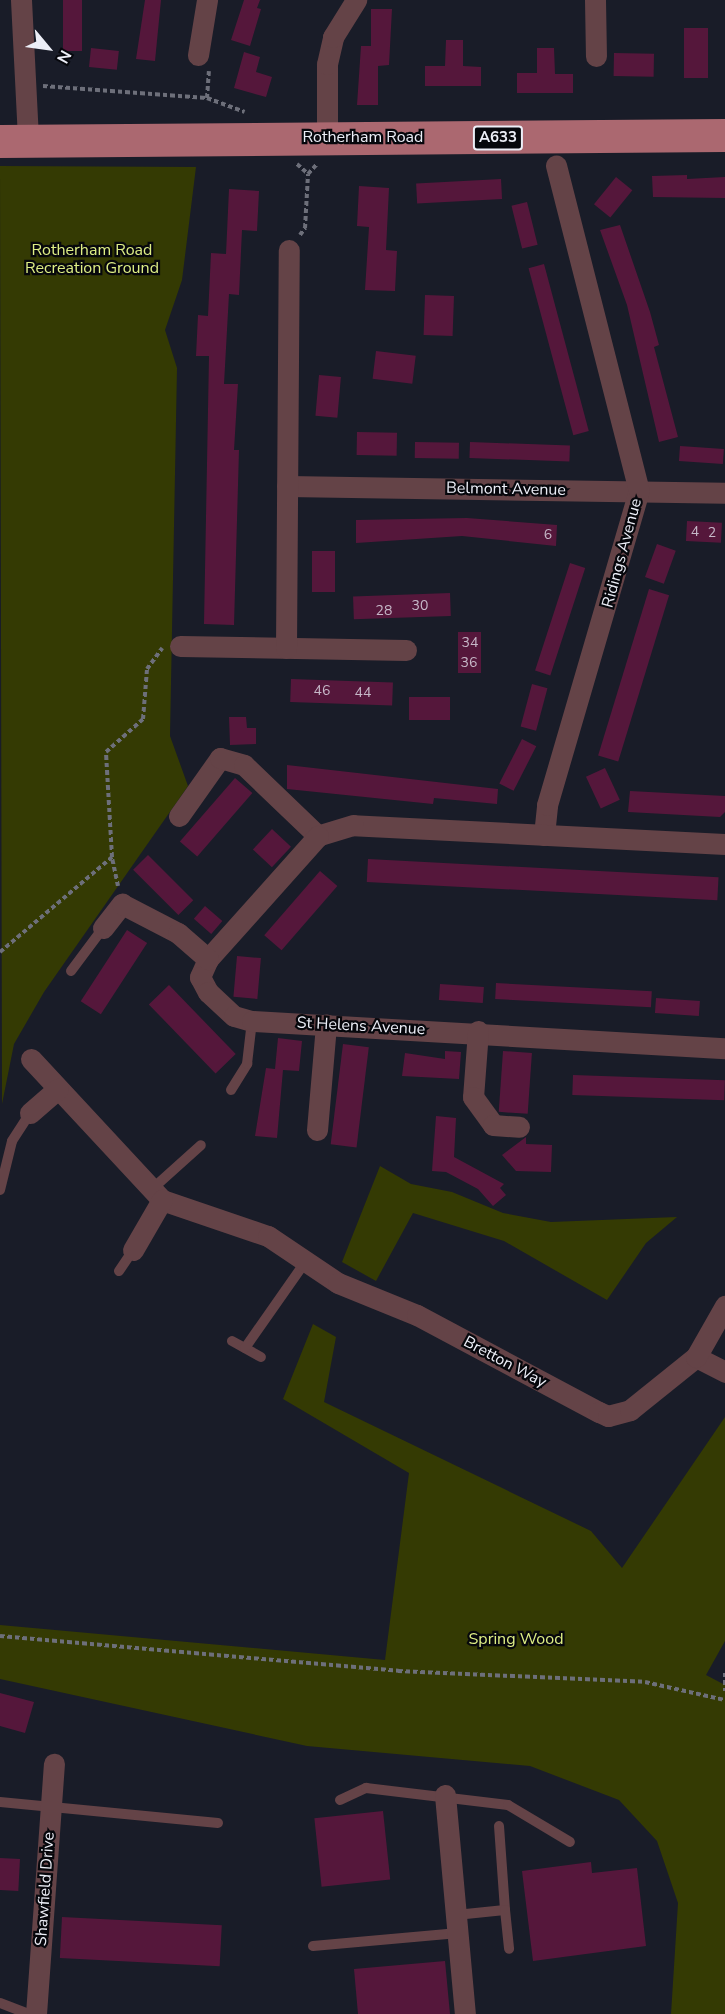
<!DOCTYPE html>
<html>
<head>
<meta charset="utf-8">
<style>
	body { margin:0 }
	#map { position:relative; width:725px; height:2014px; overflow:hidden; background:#191c28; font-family:"Nunito Sans",sans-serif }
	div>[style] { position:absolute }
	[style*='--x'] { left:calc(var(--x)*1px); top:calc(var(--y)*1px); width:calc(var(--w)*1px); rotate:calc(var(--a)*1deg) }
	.green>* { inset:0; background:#343a03 }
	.building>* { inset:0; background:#55173b; transform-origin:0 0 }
	.path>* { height:4px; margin-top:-2px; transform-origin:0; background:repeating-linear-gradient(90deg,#6d6f7a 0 4.5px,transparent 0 7.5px) }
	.service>* { height:10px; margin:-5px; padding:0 5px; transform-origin:5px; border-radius:5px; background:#644347 }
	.minor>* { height:21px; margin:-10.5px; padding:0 10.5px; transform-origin:10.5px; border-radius:10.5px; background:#644347 }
	.primary>* { height:33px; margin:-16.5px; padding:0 16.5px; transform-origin:16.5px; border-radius:16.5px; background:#ab6870 }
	span { translate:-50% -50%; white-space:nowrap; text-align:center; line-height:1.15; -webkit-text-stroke:4.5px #06070c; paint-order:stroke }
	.number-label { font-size:14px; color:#c6b8c8 }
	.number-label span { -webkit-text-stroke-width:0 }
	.shield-label span { padding:2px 4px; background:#06070c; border:2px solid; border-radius:4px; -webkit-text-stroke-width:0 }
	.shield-label { font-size:15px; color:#eceef7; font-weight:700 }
	.street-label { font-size:16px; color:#eceef7 }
	.park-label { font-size:16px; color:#deee85 }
	.north { position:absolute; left:18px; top:18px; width:60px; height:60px; -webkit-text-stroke:4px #06070c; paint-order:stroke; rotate:119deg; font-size:16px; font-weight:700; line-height:24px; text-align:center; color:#eceef7 }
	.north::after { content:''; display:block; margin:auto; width:21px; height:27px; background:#eceef7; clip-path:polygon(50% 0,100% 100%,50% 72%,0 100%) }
</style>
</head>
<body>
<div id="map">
	<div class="green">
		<i style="clip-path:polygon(0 166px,196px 167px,182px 280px,165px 330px,177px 368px,170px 736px,188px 786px,44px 992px,14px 1044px,2px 1104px)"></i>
		<i style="clip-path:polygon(380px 1166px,411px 1184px,452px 1192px,503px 1213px,551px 1222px,677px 1217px,646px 1243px,607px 1300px,504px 1241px,413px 1213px,376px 1281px,342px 1262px)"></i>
		<i style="clip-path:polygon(313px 1324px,336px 1337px,324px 1402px,591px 1531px,622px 1568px,725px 1417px,725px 1641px,706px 1675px,725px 1685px,725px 2014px,671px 2014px,678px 1903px,657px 1841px,619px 1800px,530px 1766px,307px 1746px,0 1679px,0 1625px,385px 1660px,409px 1473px,283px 1399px)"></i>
	</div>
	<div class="building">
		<i style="left:63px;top:0;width:19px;height:51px"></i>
		<i style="clip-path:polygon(145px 0,161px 0,155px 61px,136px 59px)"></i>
		<i style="clip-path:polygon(244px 0,260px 0,257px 8px,261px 9px,250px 46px,231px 40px)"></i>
		<i style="clip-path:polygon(371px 9px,392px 9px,389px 65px,378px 66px,378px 105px,357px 105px,361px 46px,371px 46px)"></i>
		<i style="left:684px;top:28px;width:24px;height:50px"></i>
		<i style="clip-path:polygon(446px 40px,463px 40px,463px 66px,481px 67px,481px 86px,425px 86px,425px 66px,445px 66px)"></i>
		<i style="left:91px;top:48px;width:28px;height:19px;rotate:6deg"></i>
		<i style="clip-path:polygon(537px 48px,554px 48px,555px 74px,573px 74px,573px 93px,517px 93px,517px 73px,537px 73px)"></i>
		<i style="clip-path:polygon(244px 52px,260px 57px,256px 72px,272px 77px,266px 97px,234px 88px)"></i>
		<i style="left:614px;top:53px;width:40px;height:23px;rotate:1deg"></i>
		<i style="clip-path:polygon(687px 175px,687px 179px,725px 177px,725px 198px,653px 197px,652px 176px)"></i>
		<i style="left:616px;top:177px;width:21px;height:35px;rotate:39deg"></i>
		<i style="left:501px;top:179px;width:20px;height:85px;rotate:87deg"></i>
		<i style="clip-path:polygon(359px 186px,389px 188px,386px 250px,397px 251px,395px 291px,365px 290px,369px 227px,357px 226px)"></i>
		<i style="clip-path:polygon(229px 189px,259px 191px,257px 231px,242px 230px,239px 295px,229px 294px,224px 384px,238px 384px,234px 450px,239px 450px,234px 625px,204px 624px,209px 356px,196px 356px,198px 315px,208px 316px,211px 253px,226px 254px)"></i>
		<i style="left:527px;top:202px;width:44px;height:16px;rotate:76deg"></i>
		<i style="clip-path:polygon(620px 225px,650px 312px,659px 345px,654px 347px,678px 437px,659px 442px,627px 305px,600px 230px)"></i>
		<i style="left:544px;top:264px;width:173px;height:16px;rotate:75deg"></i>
		<i style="left:425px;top:295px;width:29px;height:40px;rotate:2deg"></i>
		<i style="left:376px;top:351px;width:40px;height:28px;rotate:7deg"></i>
		<i style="left:319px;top:375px;width:22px;height:41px;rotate:5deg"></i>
		<i style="left:357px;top:432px;width:40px;height:23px;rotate:1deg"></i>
		<i style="left:415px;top:442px;width:44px;height:16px;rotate:1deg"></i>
		<i style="left:470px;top:442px;width:100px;height:16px;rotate:2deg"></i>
		<i style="left:680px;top:446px;width:44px;height:15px;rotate:4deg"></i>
		<i style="clip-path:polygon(467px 518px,557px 525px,556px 546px,462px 536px,356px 543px,356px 520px)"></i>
		<i style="left:687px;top:521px;width:35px;height:20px;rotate:3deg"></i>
		<i style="left:657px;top:544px;width:20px;height:35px;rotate:20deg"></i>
		<i style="left:312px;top:551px;width:23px;height:41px"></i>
		<i style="left:570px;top:563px;width:16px;height:113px;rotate:18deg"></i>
		<i style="left:649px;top:589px;width:21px;height:174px;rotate:17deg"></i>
		<i style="left:450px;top:593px;width:23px;height:97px;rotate:88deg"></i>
		<i style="left:458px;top:632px;width:23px;height:41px"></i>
		<i style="left:291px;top:679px;width:102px;height:23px;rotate:2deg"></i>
		<i style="left:532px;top:684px;width:16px;height:44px;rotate:15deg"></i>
		<i style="left:409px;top:697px;width:41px;height:23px"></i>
		<i style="clip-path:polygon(229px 717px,246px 717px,247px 728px,256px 728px,256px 744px,230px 745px)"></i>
		<i style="left:522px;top:739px;width:16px;height:50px;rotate:27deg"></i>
		<i style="clip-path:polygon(287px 765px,498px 789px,497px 804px,434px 798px,433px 804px,287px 789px)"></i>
		<i style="left:605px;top:768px;width:35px;height:21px;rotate:65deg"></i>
		<i style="left:235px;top:778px;width:23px;height:84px;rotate:41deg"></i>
		<i style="clip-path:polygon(630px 791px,725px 796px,725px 812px,720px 817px,628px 812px)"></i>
		<i style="left:272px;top:829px;width:26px;height:28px;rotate:43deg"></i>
		<i style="left:148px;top:855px;width:64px;height:21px;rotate:45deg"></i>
		<i style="left:368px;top:859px;width:351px;height:23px;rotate:3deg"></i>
		<i style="left:320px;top:871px;width:23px;height:85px;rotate:41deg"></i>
		<i style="left:205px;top:906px;width:23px;height:17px;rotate:41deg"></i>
		<i style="left:127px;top:930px;width:24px;height:85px;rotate:33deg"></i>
		<i style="left:237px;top:956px;width:24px;height:41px;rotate:5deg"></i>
		<i style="left:496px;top:983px;width:156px;height:16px;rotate:3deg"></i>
		<i style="left:440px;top:984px;width:44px;height:16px;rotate:4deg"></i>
		<i style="left:169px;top:985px;width:96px;height:28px;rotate:46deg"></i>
		<i style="left:656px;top:998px;width:44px;height:15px;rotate:4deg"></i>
		<i style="clip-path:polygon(278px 1038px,302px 1041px,299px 1071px,283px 1070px,277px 1138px,255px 1136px,266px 1068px,275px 1069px)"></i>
		<i style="left:343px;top:1044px;width:26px;height:101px;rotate:7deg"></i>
		<i style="clip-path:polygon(445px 1051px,461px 1052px,459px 1079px,402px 1076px,405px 1053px,445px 1059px)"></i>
		<i style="left:503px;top:1051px;width:29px;height:61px;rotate:4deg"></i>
		<i style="left:573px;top:1075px;width:152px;height:20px;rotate:2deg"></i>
		<i style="clip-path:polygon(436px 1116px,456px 1118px,454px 1157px,504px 1184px,500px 1188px,506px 1195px,493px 1206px,478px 1189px,446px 1172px,432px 1171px)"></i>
		<i style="clip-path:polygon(526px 1137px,526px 1144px,552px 1145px,551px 1172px,516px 1171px,502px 1155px)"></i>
		<i style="clip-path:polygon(0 1693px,34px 1702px,25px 1733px,0 1726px)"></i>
		<i style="left:383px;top:1811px;width:69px;height:69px;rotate:84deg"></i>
		<i style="left:0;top:1858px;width:20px;height:32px;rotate:3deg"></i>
		<i style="clip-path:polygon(591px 1862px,592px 1873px,637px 1868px,646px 1946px,533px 1961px,522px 1871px)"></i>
		<i style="left:62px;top:1917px;width:160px;height:41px;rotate:3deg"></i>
		<i style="clip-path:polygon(445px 1961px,450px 2014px,358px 2014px,354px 1969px)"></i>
	</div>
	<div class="path">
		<i style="--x:43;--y:86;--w:164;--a:4.2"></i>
		<i style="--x:207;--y:98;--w:40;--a:20.2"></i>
		<i style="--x:207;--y:98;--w:27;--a:-86"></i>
		<i style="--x:297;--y:164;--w:15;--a:42"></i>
		<i style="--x:300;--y:235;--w:9;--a:-54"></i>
		<i style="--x:305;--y:228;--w:54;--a:-86.8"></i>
		<i style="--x:308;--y:174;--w:13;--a:-48"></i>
		<i style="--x:118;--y:886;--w:30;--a:-102"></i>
		<i style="--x:112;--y:857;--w:105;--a:-93.3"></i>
		<i style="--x:106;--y:752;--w:50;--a:-41.7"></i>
		<i style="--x:143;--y:719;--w:50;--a:-85.4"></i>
		<i style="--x:147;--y:669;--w:26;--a:-54"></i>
		<i style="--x:0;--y:952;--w:147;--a:-40.3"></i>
		<i style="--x:0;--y:1636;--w:400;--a:5"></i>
		<i style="--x:398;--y:1671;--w:247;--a:2.5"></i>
		<i style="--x:645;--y:1682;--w:82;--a:12.7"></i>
		<i style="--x:725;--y:1673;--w:18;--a:90"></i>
	</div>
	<div class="service">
		<i style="--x:71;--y:971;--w:54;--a:-53.3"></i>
		<i style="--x:231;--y:1090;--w:31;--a:-58"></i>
		<i style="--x:247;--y:1064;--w:43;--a:-83.4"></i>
		<i style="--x:0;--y:1190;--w:50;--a:-76.2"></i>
		<i style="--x:12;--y:1141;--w:33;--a:-57"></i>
		<i style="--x:151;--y:1190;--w:67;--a:-42"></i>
		<i style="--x:119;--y:1271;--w:25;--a:-56"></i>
		<i style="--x:232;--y:1341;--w:33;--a:29"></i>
		<i style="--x:245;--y:1348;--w:106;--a:-55"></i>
		<i style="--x:340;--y:1800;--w:29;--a:-25"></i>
		<i style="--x:366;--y:1788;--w:143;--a:6.8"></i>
		<i style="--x:508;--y:1805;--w:72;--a:30.8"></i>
		<i style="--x:0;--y:1802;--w:219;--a:5.5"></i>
		<i style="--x:499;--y:1826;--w:84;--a:85.9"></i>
		<i style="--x:456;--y:1915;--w:49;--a:-5.8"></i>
		<i style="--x:505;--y:1910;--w:39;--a:84"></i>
		<i style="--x:313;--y:1946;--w:146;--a:-5.1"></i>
		<i style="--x:0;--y:2003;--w:30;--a:21"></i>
	</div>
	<div class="minor">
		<i style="--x:21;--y:0;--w:140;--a:87.1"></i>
		<i style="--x:595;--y:0;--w:56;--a:89"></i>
		<i style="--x:198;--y:55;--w:56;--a:-80.7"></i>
		<i style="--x:327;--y:137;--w:73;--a:-90"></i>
		<i style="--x:327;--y:64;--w:28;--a:-77"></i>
		<i style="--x:333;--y:37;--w:44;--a:-58.1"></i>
		<i style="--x:287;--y:486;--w:438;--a:0.9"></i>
		<i style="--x:180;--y:646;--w:226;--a:1"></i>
		<i style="--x:286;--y:648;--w:398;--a:-89.6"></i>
		<i style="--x:179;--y:816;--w:71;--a:-54.7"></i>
		<i style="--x:220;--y:758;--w:25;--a:16"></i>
		<i style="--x:244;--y:765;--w:103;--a:43.8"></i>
		<i style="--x:544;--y:835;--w:30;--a:-84"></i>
		<i style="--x:547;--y:805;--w:327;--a:-73.7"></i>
		<i style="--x:639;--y:491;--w:336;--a:-104.3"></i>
		<i style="--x:725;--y:844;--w:372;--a:-177.1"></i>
		<i style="--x:353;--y:825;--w:37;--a:163"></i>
		<i style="--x:318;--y:836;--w:165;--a:131.8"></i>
		<i style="--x:208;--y:959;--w:20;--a:114"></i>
		<i style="--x:200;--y:977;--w:17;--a:62"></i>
		<i style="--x:208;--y:992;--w:35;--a:43"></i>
		<i style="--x:234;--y:1016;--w:19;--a:16"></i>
		<i style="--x:252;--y:1021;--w:474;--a:3.3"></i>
		<i style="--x:103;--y:928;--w:31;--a:-52"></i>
		<i style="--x:122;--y:904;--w:63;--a:27.4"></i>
		<i style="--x:178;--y:933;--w:40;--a:41"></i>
		<i style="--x:478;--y:1031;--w:66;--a:94.3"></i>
		<i style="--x:473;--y:1097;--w:34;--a:54"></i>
		<i style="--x:493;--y:1125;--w:26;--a:4"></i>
		<i style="--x:31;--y:1059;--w:192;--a:47.1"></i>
		<i style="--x:162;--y:1200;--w:112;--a:18.8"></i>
		<i style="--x:268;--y:1236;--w:84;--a:33.9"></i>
		<i style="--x:338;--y:1283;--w:85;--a:22.1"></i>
		<i style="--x:417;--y:1315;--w:206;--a:28.1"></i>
		<i style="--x:599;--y:1412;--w:10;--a:24"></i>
		<i style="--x:608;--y:1416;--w:23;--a:-15"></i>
		<i style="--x:630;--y:1410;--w:85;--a:-38.8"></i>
		<i style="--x:696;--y:1357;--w:33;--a:27"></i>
		<i style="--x:30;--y:1113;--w:37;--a:-41"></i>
		<i style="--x:317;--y:1130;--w:106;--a:-85.1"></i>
		<i style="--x:133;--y:1250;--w:58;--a:-59.9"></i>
		<i style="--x:696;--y:1357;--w:59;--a:-60.4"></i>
		<i style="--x:445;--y:1795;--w:220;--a:84.8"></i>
		<i style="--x:36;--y:2014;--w:251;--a:-85.9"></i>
	</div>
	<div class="primary">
		<i style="--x:0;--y:141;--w:725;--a:-0.47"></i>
	</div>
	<div class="number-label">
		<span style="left:695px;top:532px">4</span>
		<span style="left:712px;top:533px">2</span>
		<span style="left:548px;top:535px">6</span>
		<span style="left:420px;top:606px">30</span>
		<span style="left:384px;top:611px">28</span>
		<span style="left:470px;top:643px">34</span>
		<span style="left:469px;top:663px">36</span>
		<span style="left:322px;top:691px">46</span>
		<span style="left:363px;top:693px">44</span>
	</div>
	<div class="shield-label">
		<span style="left:498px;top:138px">A633</span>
	</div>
	<div class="street-label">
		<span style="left:363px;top:137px">Rotherham Road</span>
		<span style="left:506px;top:489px;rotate:1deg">Belmont Avenue</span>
		<span style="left:622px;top:553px;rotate:-75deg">Ridings Avenue</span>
		<span style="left:361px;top:1026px;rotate:3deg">St Helens Avenue</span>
		<span style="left:505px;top:1362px;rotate:28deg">Bretton Way</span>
		<span style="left:45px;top:1889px;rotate:-86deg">Shawfield Drive</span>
	</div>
	<div class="park-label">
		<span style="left:92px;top:259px">Rotherham Road<br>Recreation Ground</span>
		<span style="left:516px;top:1639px">Spring Wood</span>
	</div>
	<div class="north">N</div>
</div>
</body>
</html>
